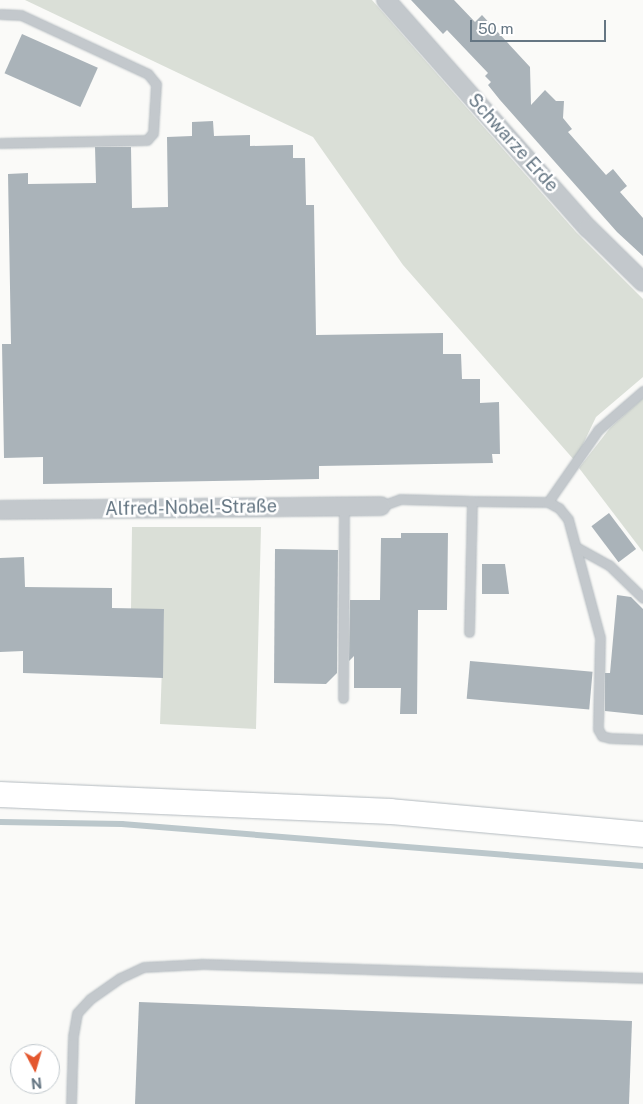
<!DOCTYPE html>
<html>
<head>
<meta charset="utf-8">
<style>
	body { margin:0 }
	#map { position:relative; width:643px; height:1104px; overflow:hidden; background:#fafaf8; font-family:"Public Sans",sans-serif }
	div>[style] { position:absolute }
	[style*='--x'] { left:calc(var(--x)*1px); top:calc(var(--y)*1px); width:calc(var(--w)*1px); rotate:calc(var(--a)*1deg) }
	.green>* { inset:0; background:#dadfd7 }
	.stream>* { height:5.5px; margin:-2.75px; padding:0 2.75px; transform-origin:2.75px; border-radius:2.75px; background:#bbc7cb }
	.building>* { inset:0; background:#aab3b9; transform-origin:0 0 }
	.roads { filter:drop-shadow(0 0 1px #b3babf) drop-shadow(0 0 1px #b3babf) }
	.service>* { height:9px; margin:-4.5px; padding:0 4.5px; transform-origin:4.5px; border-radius:4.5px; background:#c3c8cc }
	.minor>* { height:18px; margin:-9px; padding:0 9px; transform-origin:9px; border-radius:9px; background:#c3c8cc }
	.secondary>* { height:25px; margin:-12.5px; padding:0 12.5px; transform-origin:12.5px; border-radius:12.5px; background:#fff }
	span { translate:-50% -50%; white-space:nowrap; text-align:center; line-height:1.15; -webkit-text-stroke:5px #fff; paint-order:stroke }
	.street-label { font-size:18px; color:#657683 }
	.north { position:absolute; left:10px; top:1044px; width:50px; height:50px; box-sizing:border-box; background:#fff; border:1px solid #c1c8cd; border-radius:50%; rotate:174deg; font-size:14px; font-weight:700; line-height:20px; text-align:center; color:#657683 }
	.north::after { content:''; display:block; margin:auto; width:18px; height:22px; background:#e4572e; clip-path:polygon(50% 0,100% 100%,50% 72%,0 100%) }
	.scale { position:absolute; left:470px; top:20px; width:136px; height:22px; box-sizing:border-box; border:2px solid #657683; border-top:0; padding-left:6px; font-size:15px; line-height:18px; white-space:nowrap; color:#657683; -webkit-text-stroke:4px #fff; paint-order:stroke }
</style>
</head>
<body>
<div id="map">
	<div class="green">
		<i style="clip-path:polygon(25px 0,372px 0,576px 232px,643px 299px,643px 377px,596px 417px,575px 461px,403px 265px,313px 137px)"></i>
		<i style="clip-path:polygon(643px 398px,643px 552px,579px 468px,610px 428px)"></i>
		<i style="clip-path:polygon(132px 527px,261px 527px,256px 729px,160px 724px,164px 609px,131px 609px)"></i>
	</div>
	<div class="stream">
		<i style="--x:0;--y:822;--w:122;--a:0.9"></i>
		<i style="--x:122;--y:824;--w:523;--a:4.61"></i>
	</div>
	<div class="building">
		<i style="clip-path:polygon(411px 0,454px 0,475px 22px,482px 15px,530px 67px,531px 105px,545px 90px,556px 101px,564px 101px,563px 118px,572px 129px,568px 132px,606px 175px,613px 169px,627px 186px,620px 192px,643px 218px,643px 256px,617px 232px,500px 100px,488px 85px,491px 82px,485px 76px,488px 73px,447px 30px,443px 34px)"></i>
		<i style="left:22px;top:34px;width:83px;height:43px;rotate:24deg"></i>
		<i style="clip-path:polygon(213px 121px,214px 136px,250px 135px,250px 146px,293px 145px,293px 158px,305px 158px,306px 205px,314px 205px,316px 335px,443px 333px,443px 354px,461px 354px,462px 379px,480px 379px,480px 403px,499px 402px,500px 454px,492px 454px,493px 463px,319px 466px,319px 479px,43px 484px,43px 457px,4px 458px,2px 344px,11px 344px,8px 174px,28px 173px,28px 184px,96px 183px,95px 147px,131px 147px,132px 208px,168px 207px,167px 137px,192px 136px,192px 122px)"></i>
		<i style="left:609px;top:513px;width:45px;height:22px;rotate:53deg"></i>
		<i style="clip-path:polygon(401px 533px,448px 533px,447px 610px,418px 610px,417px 714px,400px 714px,401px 688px,354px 688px,354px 656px,349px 661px,350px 600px,380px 600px,381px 538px,401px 538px)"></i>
		<i style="clip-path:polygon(275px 549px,338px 550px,337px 673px,326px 684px,274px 683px)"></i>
		<i style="clip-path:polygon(24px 557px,25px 587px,112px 588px,112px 608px,164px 609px,163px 678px,23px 673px,23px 651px,0 652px,0 558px)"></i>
		<i style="clip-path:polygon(482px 564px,505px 564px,509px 594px,482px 594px)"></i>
		<i style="clip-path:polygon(617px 595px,631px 597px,643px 609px,643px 715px,605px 711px,605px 673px,610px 673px)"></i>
		<i style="left:470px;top:661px;width:123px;height:38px;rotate:5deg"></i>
		<i style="clip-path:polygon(139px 1002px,632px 1021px,629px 1104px,135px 1104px)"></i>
	</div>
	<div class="roads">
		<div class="service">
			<i style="--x:0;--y:14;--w:21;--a:3"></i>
			<i style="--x:21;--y:15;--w:140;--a:24.9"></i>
			<i style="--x:148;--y:74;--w:13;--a:51"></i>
			<i style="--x:156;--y:84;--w:49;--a:93.5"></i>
			<i style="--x:153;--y:133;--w:9;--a:131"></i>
			<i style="--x:147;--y:140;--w:147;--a:178.8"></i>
			<i style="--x:472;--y:501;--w:76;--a:0.8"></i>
			<i style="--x:548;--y:502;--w:13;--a:29"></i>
			<i style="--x:559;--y:508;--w:14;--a:51"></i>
			<i style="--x:568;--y:519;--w:123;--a:74.9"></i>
			<i style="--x:600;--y:638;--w:91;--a:91.3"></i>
			<i style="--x:598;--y:729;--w:8;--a:60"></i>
			<i style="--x:602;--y:736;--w:8;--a:14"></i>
			<i style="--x:610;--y:738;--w:33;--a:2"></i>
			<i style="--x:548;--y:502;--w:88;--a:-55.2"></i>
			<i style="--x:598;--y:430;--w:60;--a:-40.9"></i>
			<i style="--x:381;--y:506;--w:20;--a:-20"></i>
			<i style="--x:400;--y:499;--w:72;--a:1.6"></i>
			<i style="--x:472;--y:501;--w:131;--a:91.3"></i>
			<i style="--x:576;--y:547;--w:38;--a:29"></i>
			<i style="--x:609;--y:565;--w:47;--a:44.1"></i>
			<i style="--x:343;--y:698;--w:192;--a:-89.7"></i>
			<i style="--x:71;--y:1104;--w:68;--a:-88.3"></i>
			<i style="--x:73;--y:1036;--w:23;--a:-80"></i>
			<i style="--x:77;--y:1013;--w:19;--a:-47"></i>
			<i style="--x:90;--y:999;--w:37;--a:-35"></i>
			<i style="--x:120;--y:978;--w:26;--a:-25"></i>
			<i style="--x:144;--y:967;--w:58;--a:-3"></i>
			<i style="--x:202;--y:964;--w:441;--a:1.8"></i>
		</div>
		<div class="minor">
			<i style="--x:386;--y:0;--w:305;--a:48.5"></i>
			<i style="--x:588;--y:228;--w:77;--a:44.5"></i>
			<i style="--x:0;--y:510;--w:381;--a:-0.6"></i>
		</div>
		<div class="secondary">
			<i style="--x:0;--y:794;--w:390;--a:2.5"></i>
			<i style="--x:390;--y:811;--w:254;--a:5.2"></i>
		</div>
	</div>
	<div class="street-label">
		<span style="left:513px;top:143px;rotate:48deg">Schwarze Erde</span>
		<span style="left:191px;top:508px;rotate:-1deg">Alfred-Nobel-Straße</span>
	</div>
	<div class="north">N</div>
	<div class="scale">50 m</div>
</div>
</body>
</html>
